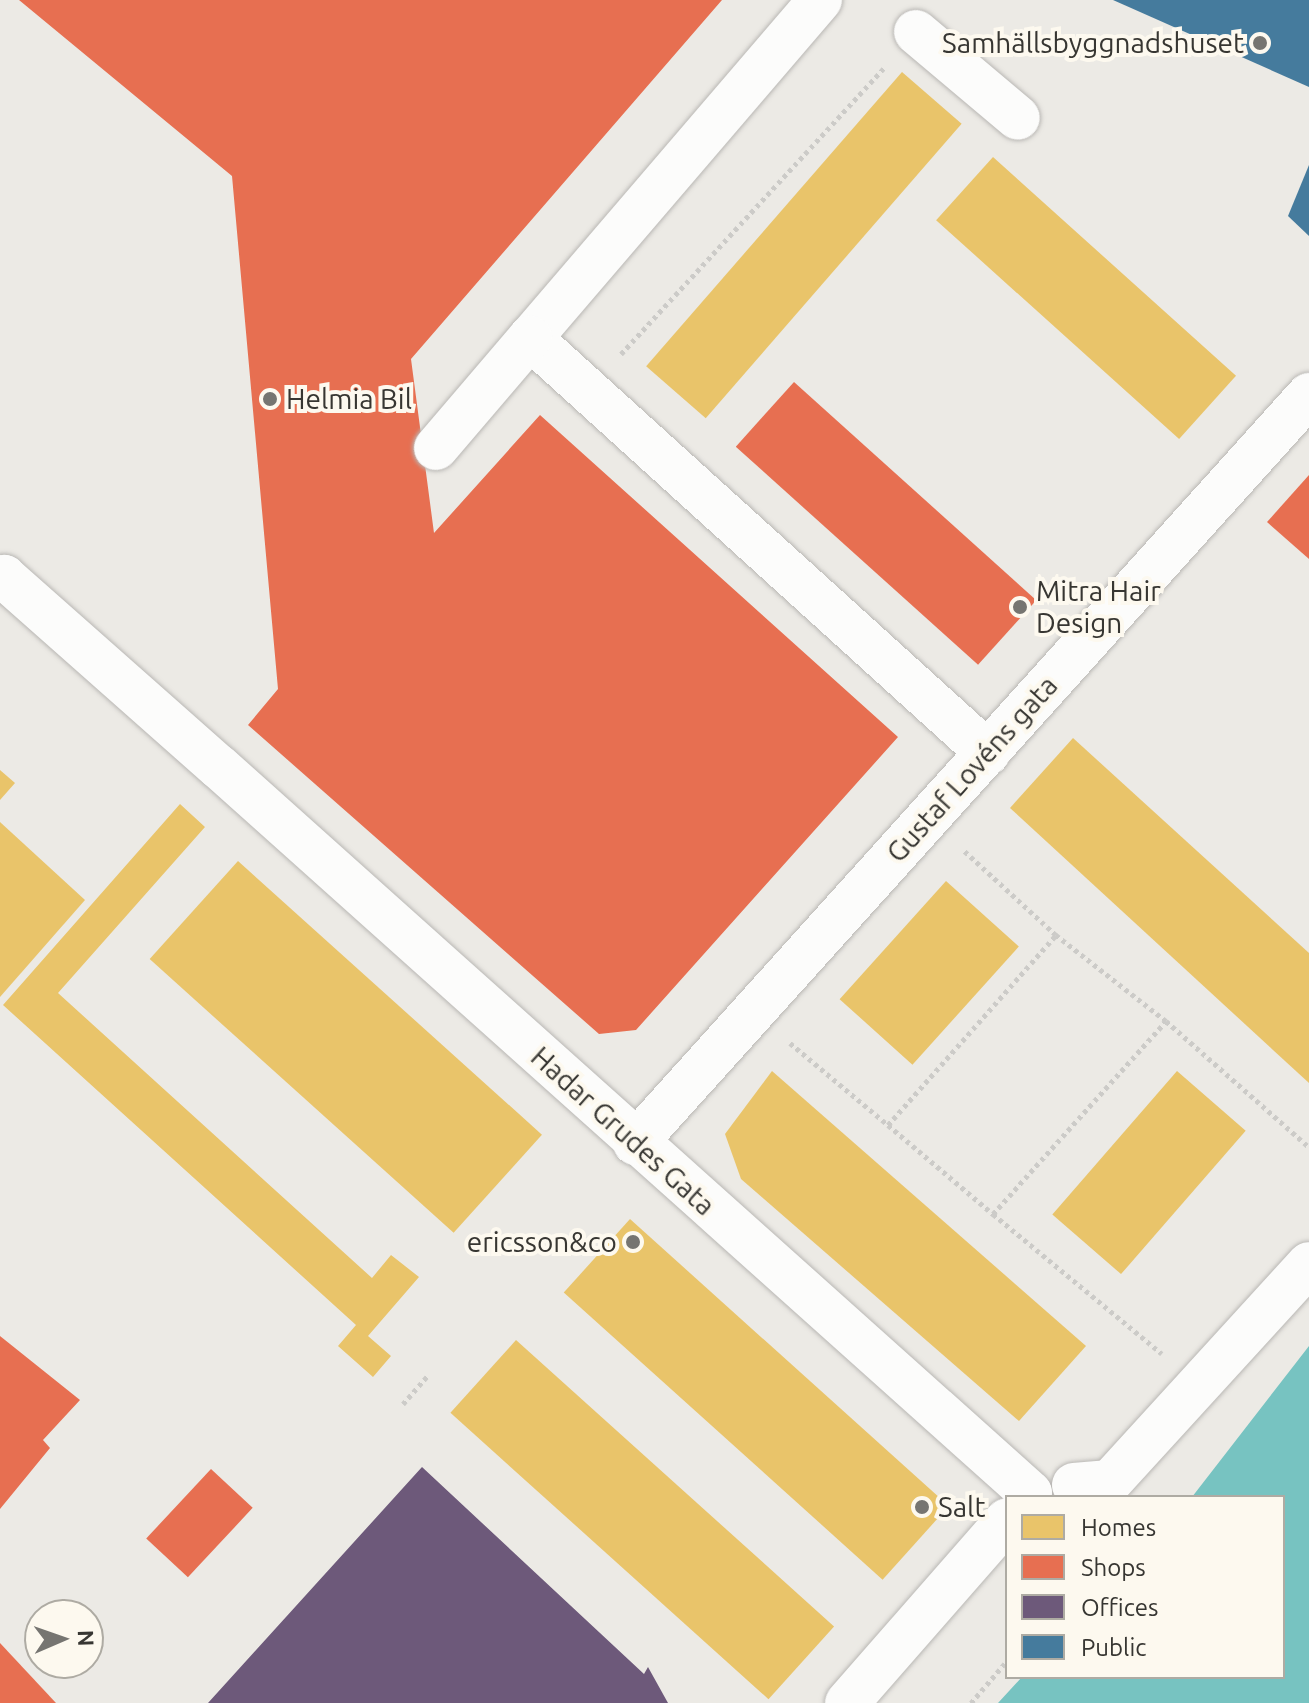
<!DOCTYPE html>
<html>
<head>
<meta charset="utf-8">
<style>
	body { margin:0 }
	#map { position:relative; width:1309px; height:1703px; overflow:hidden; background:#eceae5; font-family:Ubuntu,sans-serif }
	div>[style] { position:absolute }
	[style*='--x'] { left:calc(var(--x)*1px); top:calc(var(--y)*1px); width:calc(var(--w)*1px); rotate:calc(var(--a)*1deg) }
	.water>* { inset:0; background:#77c3c1 }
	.homes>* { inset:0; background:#e9c46a; transform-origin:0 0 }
	.shops>* { inset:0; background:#e76f51; transform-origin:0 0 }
	.offices>* { inset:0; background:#6d597a }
	.public>* { inset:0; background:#457b9d }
	.path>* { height:5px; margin-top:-2.5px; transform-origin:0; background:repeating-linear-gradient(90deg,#cccbc8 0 4px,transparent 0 8px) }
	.roads { filter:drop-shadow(0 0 2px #b9b7b4) drop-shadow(0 0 2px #b9b7b4) }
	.minor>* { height:44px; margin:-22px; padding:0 22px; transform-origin:22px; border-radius:22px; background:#fcfcfb }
	.dots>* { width:22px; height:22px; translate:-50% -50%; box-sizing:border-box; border:4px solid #fdf9ef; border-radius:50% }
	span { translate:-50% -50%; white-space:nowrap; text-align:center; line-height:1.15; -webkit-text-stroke:8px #fdf9ef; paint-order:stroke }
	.poi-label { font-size:28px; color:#373632 }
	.right { translate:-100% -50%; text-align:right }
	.left { translate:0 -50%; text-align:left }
	.street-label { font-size:28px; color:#373632 }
	.legend { position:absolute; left:1005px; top:1495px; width:280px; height:184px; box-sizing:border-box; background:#fdf9ef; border:2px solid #aeaba3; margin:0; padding:10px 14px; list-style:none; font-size:24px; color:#373632 }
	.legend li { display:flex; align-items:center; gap:16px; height:40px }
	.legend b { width:40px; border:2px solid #aeaba3 }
	.north { position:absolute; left:24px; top:1599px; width:80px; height:80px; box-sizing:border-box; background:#fdf9ef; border:2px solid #aeaba3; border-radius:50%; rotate:88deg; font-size:22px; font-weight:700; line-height:32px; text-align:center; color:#373632 }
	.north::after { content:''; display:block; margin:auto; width:28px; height:36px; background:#767571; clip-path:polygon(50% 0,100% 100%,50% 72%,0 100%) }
</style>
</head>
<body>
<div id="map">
	<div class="water">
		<i style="clip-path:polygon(1309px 1346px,1309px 1703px,998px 1703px,1022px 1677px,1283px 1677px,1283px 1497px,1192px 1497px)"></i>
	</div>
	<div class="homes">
		<i style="left:902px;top:72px;width:79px;height:390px;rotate:41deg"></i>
		<i style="left:993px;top:157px;width:327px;height:85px;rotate:42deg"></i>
		<i style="clip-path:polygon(1073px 738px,1309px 953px,1309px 1083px,1010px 808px)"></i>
		<i style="clip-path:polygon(0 770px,15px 783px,0 800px)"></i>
		<i style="clip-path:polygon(180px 804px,205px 827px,58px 993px,372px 1278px,391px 1255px,419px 1277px,368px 1336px,391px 1356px,373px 1377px,338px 1346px,356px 1325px,3px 1005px)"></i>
		<i style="clip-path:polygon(0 822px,85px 900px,0 997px)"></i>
		<i style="left:238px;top:861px;width:409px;height:132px;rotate:42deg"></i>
		<i style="left:946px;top:881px;width:98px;height:159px;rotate:42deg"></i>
		<i style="clip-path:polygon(772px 1071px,1086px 1346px,1019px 1421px,741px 1179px,725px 1134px)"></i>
		<i style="left:1177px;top:1071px;width:91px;height:190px;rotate:41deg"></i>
		<i style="left:630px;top:1219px;width:429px;height:99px;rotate:42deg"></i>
		<i style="left:516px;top:1340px;width:428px;height:98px;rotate:42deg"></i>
	</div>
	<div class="shops">
		<i style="clip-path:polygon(19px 0,722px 0,411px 359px,434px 533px,540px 415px,898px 737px,636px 1030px,599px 1034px,248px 725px,278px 689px,232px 176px)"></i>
		<i style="left:794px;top:382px;width:326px;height:87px;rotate:42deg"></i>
		<i style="clip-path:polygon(1309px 475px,1309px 559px,1267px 522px)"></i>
		<i style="clip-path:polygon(0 1336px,80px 1400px,43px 1440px,50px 1448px,0 1509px)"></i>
		<i style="left:211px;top:1469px;width:57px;height:95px;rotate:43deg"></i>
		<i style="clip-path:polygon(0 1643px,56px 1703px,0 1703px)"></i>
	</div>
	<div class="offices">
		<i style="clip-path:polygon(422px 1467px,644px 1674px,648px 1667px,668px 1703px,208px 1703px)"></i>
	</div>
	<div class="public">
		<i style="clip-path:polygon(1113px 0,1309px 0,1309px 87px)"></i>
		<i style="clip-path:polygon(1309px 165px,1309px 236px,1288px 216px)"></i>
	</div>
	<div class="path">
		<i style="--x:621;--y:354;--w:390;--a:-47.4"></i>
		<i style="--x:1166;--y:1021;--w:191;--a:41.4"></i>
		<i style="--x:790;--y:1043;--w:128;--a:39.9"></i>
		<i style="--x:888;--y:1125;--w:254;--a:-48.5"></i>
		<i style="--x:1056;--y:935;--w:127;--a:-137.5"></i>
		<i style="--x:888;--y:1125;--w:138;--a:40.3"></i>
		<i style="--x:993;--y:1214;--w:259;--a:-48.1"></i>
		<i style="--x:1166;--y:1021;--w:140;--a:-142"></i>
		<i style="--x:993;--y:1214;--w:219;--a:39.6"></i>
		<i style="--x:403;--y:1404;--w:37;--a:-49"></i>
		<i style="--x:971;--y:1703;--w:55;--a:-49.4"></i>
	</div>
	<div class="roads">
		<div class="minor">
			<i style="--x:820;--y:0;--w:445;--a:130.6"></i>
			<i style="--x:530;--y:338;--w:618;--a:42.18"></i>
			<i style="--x:916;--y:32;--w:133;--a:40.1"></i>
			<i style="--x:436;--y:448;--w:145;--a:-49.5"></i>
			<i style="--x:0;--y:581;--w:6;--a:-45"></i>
			<i style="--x:4;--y:577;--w:287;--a:41.5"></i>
			<i style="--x:219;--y:767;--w:1088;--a:41.83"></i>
			<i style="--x:1030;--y:1493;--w:5;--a:127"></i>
			<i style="--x:635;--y:1143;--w:1007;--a:-47.98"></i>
			<i style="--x:1074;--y:1485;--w:36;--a:-5"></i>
			<i style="--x:1110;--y:1482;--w:295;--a:-47.6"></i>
			<i style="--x:847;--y:1703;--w:243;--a:-48.8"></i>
		</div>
	</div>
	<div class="dots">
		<i style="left:1260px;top:43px;background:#767571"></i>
		<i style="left:270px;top:399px;background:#767571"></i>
		<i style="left:1020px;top:607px;background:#767571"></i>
		<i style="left:633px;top:1242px;background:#767571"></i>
		<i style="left:922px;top:1507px;background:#767571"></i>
	</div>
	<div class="poi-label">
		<span class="right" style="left:1244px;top:43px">Samhällsbyggnadshuset</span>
		<span class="left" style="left:286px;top:399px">Helmia Bil</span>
		<span class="left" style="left:1036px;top:607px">Mitra Hair<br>Design</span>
		<span class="right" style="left:617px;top:1242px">ericsson&amp;co</span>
		<span class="left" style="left:938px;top:1507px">Salt</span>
	</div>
	<div class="street-label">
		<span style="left:972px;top:769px;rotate:-48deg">Gustaf Lovéns gata</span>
		<span style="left:623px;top:1131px;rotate:42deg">Hadar Grudes Gata</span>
	</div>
	<ul class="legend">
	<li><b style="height:22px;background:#e9c46a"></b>Homes</li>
	<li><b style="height:22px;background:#e76f51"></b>Shops</li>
	<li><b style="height:22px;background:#6d597a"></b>Offices</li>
	<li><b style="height:22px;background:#457b9d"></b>Public</li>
	</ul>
	<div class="north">N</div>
</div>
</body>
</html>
